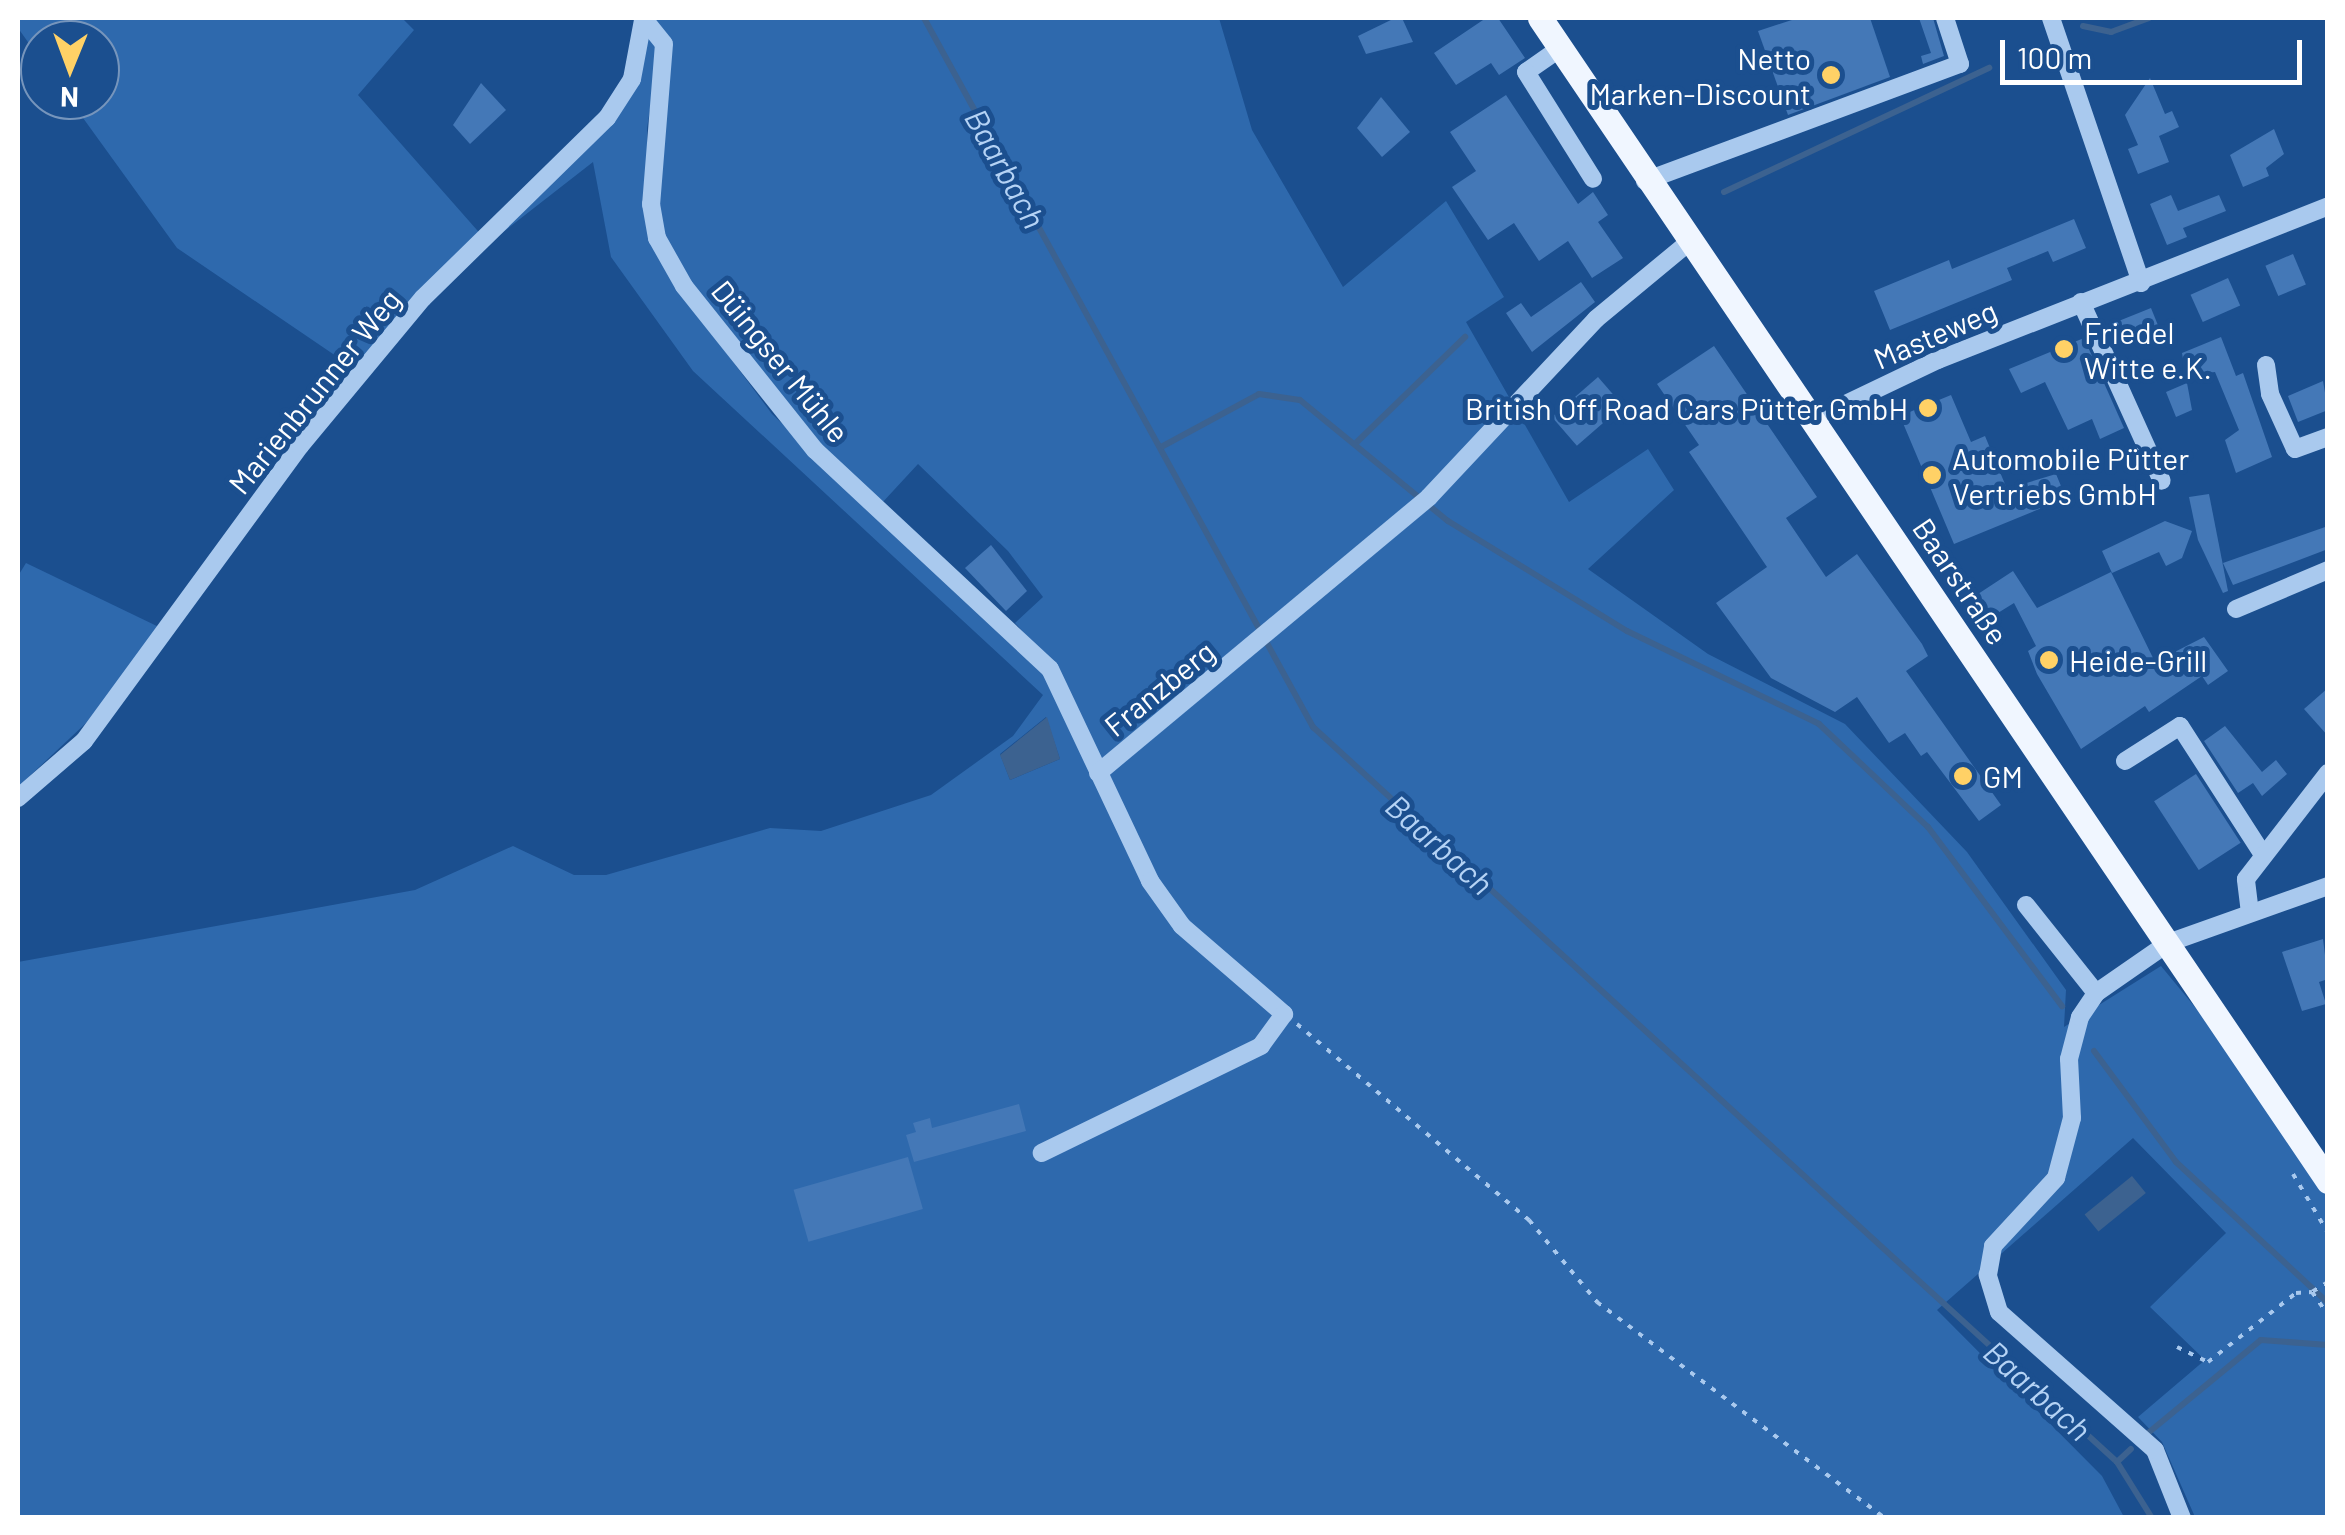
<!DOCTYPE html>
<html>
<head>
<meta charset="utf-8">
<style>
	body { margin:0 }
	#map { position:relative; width:2345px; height:1535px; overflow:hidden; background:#1b4f8f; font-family:Barlow,sans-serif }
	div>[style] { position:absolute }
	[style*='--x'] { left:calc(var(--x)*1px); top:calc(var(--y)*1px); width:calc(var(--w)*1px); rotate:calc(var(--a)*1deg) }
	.green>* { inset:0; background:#2e69ad }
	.water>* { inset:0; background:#3c6290; transform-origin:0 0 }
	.stream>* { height:6px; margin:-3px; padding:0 3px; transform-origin:3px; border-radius:3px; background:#3c6290 }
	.building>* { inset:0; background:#4478b7; transform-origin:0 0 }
	.path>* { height:4px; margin-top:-2px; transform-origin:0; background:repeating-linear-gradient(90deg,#a9c9ee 0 5px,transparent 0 13px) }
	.minor>* { height:18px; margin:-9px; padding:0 9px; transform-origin:9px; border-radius:9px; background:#a9c9ee }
	.major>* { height:25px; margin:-12.5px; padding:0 12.5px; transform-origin:12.5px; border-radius:12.5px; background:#f0f6ff }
	.dots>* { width:28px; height:28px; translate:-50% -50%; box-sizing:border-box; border:5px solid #1b4f8f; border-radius:50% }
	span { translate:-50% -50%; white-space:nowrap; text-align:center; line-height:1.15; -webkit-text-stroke:10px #1b4f8f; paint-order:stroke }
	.poi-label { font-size:30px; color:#fff }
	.right { translate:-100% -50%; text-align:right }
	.left { translate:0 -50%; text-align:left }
	.street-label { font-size:30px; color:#fff }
	.water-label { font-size:32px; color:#b5d3f5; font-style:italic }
	.frame { position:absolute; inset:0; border:20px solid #fff; pointer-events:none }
	.north { position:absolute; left:20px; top:20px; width:100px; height:100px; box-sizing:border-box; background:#1b4f8f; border:2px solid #7695bc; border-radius:50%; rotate:181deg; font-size:28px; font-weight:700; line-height:40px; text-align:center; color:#fff }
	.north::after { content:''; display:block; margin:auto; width:35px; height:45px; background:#ffd166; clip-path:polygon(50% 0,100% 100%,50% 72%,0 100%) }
	.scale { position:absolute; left:2000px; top:40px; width:302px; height:45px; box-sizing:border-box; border:5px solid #fff; border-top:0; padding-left:12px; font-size:30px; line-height:35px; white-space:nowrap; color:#fff; -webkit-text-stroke:8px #1b4f8f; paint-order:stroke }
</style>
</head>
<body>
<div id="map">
	<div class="green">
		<i style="clip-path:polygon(18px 18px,402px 18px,414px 30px,358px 95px,484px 238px,358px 371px,177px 248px,70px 100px,100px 100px,100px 40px,40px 40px,40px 59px,18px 28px)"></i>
		<i style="clip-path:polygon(evenodd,643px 18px,1219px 18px,1252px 130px,1343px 287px,1446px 201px,1504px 297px,1466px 322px,1569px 502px,1648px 449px,1674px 490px,1588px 569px,1708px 654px,1845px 724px,1967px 852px,2066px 990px,2064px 1027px,2161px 966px,2327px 1167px,2327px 1517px,2195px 1517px,2162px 1442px,2138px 1417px,2205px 1360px,2150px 1307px,2226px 1233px,2133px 1138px,1937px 1310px,2102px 1476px,2124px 1517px,18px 1518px,18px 962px,415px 890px,513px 846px,574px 875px,606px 875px,770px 828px,821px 831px,931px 795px,1013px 736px,1043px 695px,693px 371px,611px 257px,593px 162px,484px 247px,610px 124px,638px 83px,647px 28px,660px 48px,647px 128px,647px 211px,655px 244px,681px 292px,772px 414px,1048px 675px,1122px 837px,1129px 834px,1069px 695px,1052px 664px,1015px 623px,1043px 597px,1008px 551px,918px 464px,881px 504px,784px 407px,778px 410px,684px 286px,657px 238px,651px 204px,664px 44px,643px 18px,1046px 717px,1060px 759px,1010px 780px,1000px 754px,1046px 717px)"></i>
		<i style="clip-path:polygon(26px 563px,161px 628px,86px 723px,18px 787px,18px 576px)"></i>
	</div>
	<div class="water">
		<i style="clip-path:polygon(1047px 717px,1060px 759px,1010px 780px,1000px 755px)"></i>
		<i style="left:2132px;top:1176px;width:22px;height:61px;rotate:51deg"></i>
	</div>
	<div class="stream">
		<i style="--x:924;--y:18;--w:809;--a:61.25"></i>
		<i style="--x:1313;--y:727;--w:1089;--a:42.43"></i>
		<i style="--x:2117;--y:1462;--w:66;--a:58"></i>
		<i style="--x:2083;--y:26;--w:29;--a:12"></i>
		<i style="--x:2111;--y:32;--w:40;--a:-20.2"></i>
		<i style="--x:1724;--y:192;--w:293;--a:-25.1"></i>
		<i style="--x:1357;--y:442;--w:151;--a:-44.2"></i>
		<i style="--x:1163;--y:446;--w:109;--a:-28.4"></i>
		<i style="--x:1259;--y:394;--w:41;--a:8.3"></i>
		<i style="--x:1300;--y:400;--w:191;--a:39.3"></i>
		<i style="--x:1448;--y:521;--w:210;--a:31.6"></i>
		<i style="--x:1627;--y:631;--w:213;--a:25.8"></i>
		<i style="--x:1819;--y:724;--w:150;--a:43.4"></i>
		<i style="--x:1928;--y:827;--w:224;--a:53.2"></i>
		<i style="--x:2094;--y:1051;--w:138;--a:53.5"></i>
		<i style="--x:2176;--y:1162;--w:207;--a:42.8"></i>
		<i style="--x:2148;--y:1433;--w:146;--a:-39.5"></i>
		<i style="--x:2261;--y:1340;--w:67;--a:4.3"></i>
		<i style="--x:2117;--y:1462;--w:19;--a:-43"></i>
	</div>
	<div class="building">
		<i style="clip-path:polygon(1395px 18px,1402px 18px,1413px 42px,1366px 54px,1358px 36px)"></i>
		<i style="clip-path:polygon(1486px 18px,1498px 18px,1525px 58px,1499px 75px,1491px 63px,1456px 85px,1434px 53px)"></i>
		<i style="clip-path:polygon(1798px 18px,1870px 18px,1890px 77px,1788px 115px,1758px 31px)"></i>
		<i style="clip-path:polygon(1919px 18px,1933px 18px,1944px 56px,1923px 64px,1921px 56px,1931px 53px)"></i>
		<i style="clip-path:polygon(2150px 78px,2165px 114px,2172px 111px,2179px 127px,2159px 136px,2169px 162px,2138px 174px,2128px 149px,2138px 145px,2125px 115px)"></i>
		<i style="clip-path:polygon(481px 83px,506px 110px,470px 144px,453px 125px)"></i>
		<i style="clip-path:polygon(1506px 95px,1578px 204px,1593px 192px,1608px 215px,1598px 222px,1623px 258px,1592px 278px,1568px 241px,1539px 261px,1514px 223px,1488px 240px,1452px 187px,1476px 171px,1450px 132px)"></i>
		<i style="clip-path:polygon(1381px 97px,1410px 132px,1382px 157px,1357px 128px)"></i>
		<i style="clip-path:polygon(2274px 129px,2284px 154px,2266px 168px,2269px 176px,2243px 187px,2230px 155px)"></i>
		<i style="clip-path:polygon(2171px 195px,2178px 211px,2219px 195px,2226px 211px,2183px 228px,2187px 237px,2167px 245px,2150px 204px)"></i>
		<i style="clip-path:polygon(2074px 219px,2086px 248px,2053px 262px,2048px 251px,2007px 268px,2012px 280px,1890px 330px,1874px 291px,1949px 260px,1952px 269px)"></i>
		<i style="left:2293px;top:254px;width:33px;height:30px;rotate:67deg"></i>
		<i style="left:2228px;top:278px;width:30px;height:41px;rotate:66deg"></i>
		<i style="clip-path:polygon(1581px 282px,1595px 302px,1532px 352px,1506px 313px,1521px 303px,1531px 317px)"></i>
		<i style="left:2151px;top:308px;width:24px;height:49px;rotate:68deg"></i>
		<i style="clip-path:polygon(2221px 337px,2236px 376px,2243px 373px,2272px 457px,2236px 473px,2225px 440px,2239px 430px,2215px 372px,2186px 376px,2182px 353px)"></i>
		<i style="clip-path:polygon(2084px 338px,2124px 428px,2100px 439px,2092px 419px,2068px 430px,2045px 382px,2021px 393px,2009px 369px)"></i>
		<i style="clip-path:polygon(1714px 346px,1817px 497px,1786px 518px,1826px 577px,1857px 554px,1922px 644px,1928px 656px,1906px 671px,2001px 805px,1979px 821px,1927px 752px,1921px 756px,1905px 733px,1889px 743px,1857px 697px,1835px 712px,1771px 678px,1716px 603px,1767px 567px,1689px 452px,1699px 445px,1657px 384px)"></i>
		<i style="left:1598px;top:377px;width:38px;height:61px;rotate:49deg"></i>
		<i style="clip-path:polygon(2323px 381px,2328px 410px,2298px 422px,2288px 396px)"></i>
		<i style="clip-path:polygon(2187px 383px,2192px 410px,2176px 417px,2166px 392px)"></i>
		<i style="clip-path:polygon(1951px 395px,1971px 442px,1985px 436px,2007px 489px,2056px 474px,2066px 498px,1954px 544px,1900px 416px)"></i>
		<i style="clip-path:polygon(2209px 494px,2228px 591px,2223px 593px,2198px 540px,2189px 497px)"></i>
		<i style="clip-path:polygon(2165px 521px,2192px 531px,2182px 558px,2166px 566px,2159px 552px,2112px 573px,2102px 551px)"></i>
		<i style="clip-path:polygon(2328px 526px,2328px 549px,2233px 585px,2223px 563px)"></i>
		<i style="clip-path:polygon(991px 545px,1027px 591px,1006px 611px,965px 568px)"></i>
		<i style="clip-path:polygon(2013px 571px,2037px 608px,2111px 572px,2155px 662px,2204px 637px,2228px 671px,2208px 685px,2202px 676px,2149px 712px,2145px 706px,2081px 749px,2037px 674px,2028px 651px,2036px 646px,2014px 603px,1993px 616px,1978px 594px)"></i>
		<i style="clip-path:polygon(2328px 688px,2328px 736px,2304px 709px)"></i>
		<i style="clip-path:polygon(2225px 726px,2262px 772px,2276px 760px,2287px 774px,2262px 796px,2253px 783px,2238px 793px,2204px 741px)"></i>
		<i style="left:2196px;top:774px;width:82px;height:50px;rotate:57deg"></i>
		<i style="clip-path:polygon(2323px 939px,2328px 979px,2319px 982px,2326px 1004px,2302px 1011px,2282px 952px)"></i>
		<i style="clip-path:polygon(1019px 1104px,1026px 1131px,914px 1162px,906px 1135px,916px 1132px,913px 1123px,930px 1118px,932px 1128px)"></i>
		<i style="left:908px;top:1157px;width:54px;height:119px;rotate:74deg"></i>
	</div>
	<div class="path">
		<i style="--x:1297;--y:1024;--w:304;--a:40.2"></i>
		<i style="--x:1529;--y:1220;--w:107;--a:50.3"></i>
		<i style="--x:1597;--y:1302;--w:360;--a:36.9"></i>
		<i style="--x:2293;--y:1174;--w:69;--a:59.3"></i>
		<i style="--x:2328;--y:1282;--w:19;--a:148"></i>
		<i style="--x:2312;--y:1292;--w:28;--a:55"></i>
		<i style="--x:2177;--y:1347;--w:34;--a:26"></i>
		<i style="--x:2208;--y:1362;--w:112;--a:-38.1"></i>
		<i style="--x:2296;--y:1293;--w:16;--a:-4"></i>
		<i style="--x:2296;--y:1518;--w:13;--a:0"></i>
	</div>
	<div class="minor">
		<i style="--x:643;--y:18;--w:33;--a:51"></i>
		<i style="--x:664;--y:44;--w:161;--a:94.6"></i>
		<i style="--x:651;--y:204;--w:35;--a:80"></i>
		<i style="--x:657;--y:238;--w:55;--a:60.6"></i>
		<i style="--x:684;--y:286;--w:210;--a:51.4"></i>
		<i style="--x:815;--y:450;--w:321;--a:43"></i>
		<i style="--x:1050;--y:669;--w:234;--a:64.7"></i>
		<i style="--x:1150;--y:881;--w:55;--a:54.6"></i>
		<i style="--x:1182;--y:926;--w:135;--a:40.8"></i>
		<i style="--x:1284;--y:1014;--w:39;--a:126"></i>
		<i style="--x:1261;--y:1046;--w:244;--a:154"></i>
		<i style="--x:2051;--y:18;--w:280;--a:71.2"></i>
		<i style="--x:1559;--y:49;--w:40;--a:145.1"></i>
		<i style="--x:1526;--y:72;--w:126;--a:57.9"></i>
		<i style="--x:1645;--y:181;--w:336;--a:-20.4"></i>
		<i style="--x:1960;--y:64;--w:48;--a:-108.1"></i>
		<i style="--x:2081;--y:302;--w:196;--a:65.7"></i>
		<i style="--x:2266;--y:365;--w:29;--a:82"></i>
		<i style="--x:2270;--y:394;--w:60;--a:65.6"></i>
		<i style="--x:2295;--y:449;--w:35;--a:-20"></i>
		<i style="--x:1812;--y:420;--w:140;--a:-25.5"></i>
		<i style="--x:1938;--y:360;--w:419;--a:-21.5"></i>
		<i style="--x:2236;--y:609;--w:100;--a:-23"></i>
		<i style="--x:2125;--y:761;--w:65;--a:-32.5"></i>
		<i style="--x:2180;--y:726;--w:151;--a:57.2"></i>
		<i style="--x:1098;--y:773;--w:431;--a:-39.8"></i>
		<i style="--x:1429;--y:497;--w:244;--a:-46.8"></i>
		<i style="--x:1596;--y:319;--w:119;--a:-39.6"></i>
		<i style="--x:18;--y:798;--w:87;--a:-40.8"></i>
		<i style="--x:84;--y:741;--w:366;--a:-53.8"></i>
		<i style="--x:300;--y:446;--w:192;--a:-50.3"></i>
		<i style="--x:423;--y:298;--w:257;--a:-44.4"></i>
		<i style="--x:607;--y:118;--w:46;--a:-57.3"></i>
		<i style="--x:632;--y:79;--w:60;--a:-79.4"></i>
		<i style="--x:2026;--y:905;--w:112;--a:51.5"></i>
		<i style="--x:2250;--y:913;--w:34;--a:-97"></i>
		<i style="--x:2246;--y:879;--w:134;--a:-52.3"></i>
		<i style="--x:2182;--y:1518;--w:73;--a:-111.7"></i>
		<i style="--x:2155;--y:1450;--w:208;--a:-138.5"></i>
		<i style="--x:1999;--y:1312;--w:39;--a:-107"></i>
		<i style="--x:1988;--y:1275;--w:29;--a:-80"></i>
		<i style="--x:1993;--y:1246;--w:93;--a:-47.2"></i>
		<i style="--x:2056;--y:1178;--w:62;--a:-75.1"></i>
		<i style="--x:2072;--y:1118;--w:59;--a:-92.9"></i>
		<i style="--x:2069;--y:1059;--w:43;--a:-75.3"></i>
		<i style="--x:2080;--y:1017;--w:29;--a:-56"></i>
		<i style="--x:2096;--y:993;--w:88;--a:-34.8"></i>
		<i style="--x:2168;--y:943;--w:170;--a:-19.6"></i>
	</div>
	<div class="major">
		<i style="--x:1540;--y:18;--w:1405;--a:55.88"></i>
	</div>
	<div class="dots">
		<i style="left:1831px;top:75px;background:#ffd166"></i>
		<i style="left:2064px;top:349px;background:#ffd166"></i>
		<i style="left:1928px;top:408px;background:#ffd166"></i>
		<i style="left:1932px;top:475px;background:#ffd166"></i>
		<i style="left:2049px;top:660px;background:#ffd166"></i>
		<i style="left:1963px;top:776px;background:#ffd166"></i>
	</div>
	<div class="poi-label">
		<span class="right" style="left:1811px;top:75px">Netto<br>Marken-Discount</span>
		<span class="left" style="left:2084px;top:349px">Friedel<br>Witte e.K.</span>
		<span class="right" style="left:1908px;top:408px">British Off Road Cars Pütter GmbH</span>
		<span class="left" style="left:1952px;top:475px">Automobile Pütter<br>Vertriebs GmbH</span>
		<span class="left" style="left:2069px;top:660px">Heide-Grill</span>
		<span class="left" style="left:1983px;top:776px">GM</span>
	</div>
	<div class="street-label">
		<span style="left:1935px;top:334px;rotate:-23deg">Masteweg</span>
		<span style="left:781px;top:361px;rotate:51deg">Düingser Mühle</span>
		<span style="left:314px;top:391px;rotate:-51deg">Marienbrunner Weg</span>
		<span style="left:1961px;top:581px;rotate:56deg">Baarstraße</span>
		<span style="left:1159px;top:688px;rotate:-39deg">Franzberg</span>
	</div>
	<div class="water-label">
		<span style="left:1006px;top:168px;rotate:61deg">Baarbach</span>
		<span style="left:1440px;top:844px;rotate:42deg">Baarbach</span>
		<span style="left:2038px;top:1390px;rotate:42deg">Baarbach</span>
	</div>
	<div class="frame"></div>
	<div class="north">N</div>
	<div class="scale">100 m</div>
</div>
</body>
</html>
